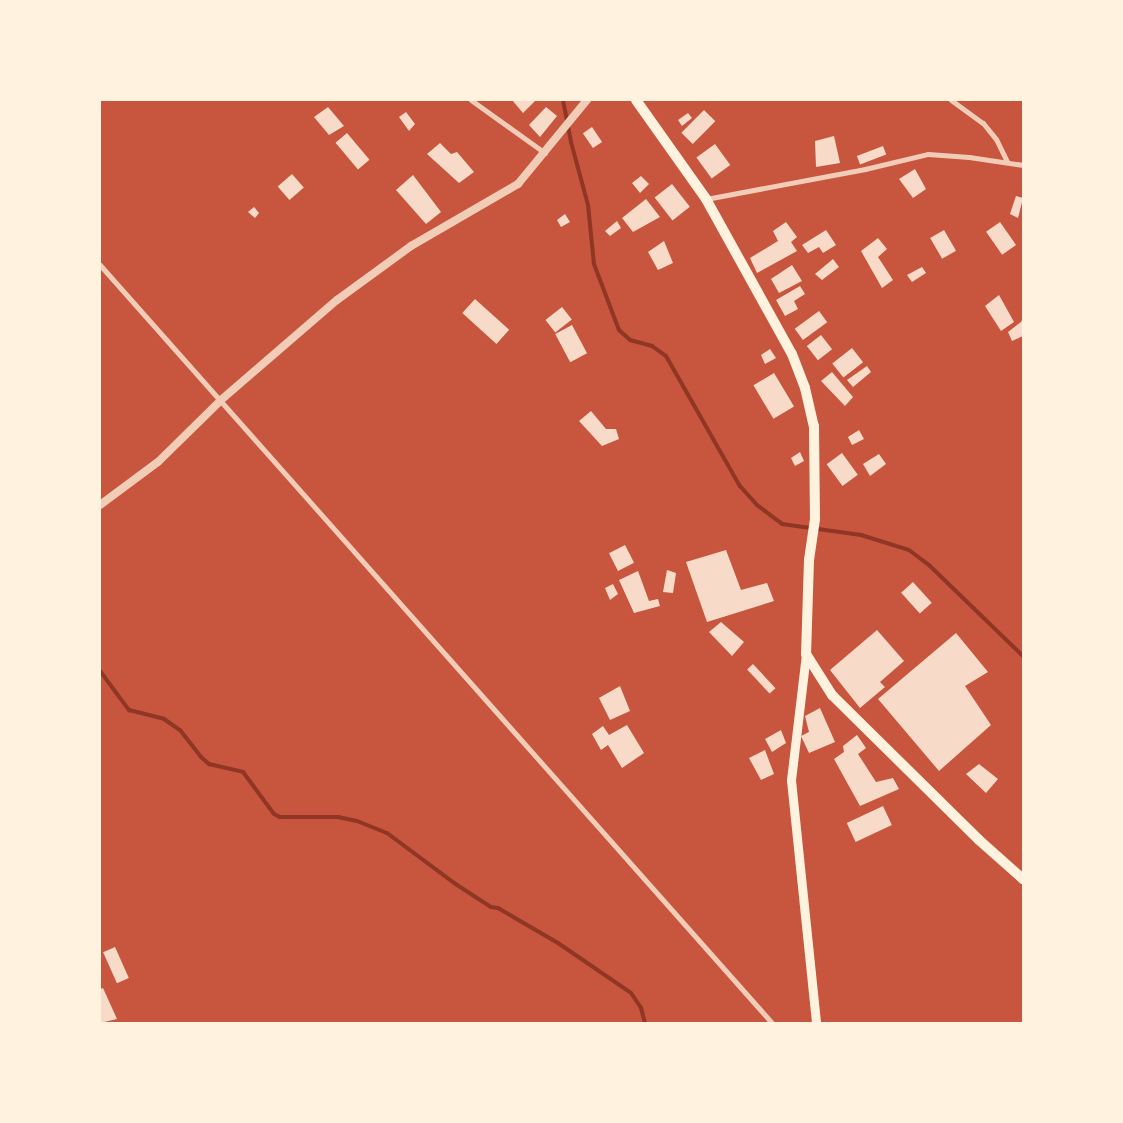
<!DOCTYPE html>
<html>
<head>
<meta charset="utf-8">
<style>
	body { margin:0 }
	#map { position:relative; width:1123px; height:1123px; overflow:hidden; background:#c8553d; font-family:"Source Serif 4",serif }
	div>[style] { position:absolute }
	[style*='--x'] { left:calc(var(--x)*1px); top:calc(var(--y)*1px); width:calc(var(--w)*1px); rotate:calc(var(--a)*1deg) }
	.stream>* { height:4px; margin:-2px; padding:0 2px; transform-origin:2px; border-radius:2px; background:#8f3625 }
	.building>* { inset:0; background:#f7dbc8; transform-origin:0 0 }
	.minor>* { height:5px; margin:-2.5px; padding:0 2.5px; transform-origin:2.5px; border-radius:2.5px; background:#f1ccb7 }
	.tertiary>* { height:8px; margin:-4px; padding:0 4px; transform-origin:4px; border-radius:4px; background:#f1ccb7 }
	.secondary>* { height:9px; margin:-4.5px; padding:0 4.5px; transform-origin:4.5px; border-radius:4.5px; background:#fff3e0 }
	.trunk>* { height:10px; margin:-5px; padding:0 5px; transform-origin:5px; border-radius:5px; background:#fff3e0 }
	span { translate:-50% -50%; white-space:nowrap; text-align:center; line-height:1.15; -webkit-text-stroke:4.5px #fff3e0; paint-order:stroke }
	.frame { position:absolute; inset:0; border:101px solid #fff3e0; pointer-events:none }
</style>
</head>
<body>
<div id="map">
	<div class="stream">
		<i style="--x:563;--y:100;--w:43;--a:79.2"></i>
		<i style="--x:571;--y:142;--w:65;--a:74.9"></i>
		<i style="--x:588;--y:205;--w:59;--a:84.2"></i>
		<i style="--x:594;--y:264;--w:71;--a:69.3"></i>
		<i style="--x:619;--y:330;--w:15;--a:42"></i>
		<i style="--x:630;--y:340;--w:23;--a:15"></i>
		<i style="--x:652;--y:346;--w:17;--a:36"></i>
		<i style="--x:666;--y:356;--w:150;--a:60.4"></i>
		<i style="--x:740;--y:486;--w:25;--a:48"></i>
		<i style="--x:757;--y:505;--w:31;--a:37"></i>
		<i style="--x:782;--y:524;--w:80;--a:7.9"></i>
		<i style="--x:861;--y:535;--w:50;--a:17.4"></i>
		<i style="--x:909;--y:550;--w:26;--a:37"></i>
		<i style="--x:930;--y:566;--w:129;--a:44.1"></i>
		<i style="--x:100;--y:671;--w:49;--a:53.4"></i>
		<i style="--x:129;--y:710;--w:36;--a:14"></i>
		<i style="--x:164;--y:719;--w:19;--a:35"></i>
		<i style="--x:180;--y:730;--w:34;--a:52"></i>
		<i style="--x:201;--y:757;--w:11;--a:41"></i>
		<i style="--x:209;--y:764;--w:35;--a:13"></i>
		<i style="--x:243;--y:772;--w:52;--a:53.6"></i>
		<i style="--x:274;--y:814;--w:7;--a:27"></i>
		<i style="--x:280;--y:817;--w:58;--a:0"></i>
		<i style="--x:338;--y:817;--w:19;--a:12"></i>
		<i style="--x:357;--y:821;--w:32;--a:22"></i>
		<i style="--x:387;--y:833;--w:84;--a:36.7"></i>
		<i style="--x:454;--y:883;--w:44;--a:33"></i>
		<i style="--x:491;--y:907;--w:7;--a:8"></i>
		<i style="--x:498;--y:908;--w:69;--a:30.3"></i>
		<i style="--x:558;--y:943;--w:88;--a:34.4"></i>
		<i style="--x:631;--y:993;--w:18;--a:56"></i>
		<i style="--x:641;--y:1008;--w:16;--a:75"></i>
	</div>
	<div class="building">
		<i style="clip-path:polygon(512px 100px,536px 100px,523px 113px)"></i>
		<i style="clip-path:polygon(328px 107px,344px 126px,329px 135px,314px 117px)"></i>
		<i style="clip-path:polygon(546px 107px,557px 116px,540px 137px,529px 125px)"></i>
		<i style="left:704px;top:110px;width:16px;height:32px;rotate:45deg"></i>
		<i style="clip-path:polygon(406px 112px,415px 124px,409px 131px,399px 117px)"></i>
		<i style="clip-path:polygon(688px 113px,692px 118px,682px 126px,678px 120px)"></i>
		<i style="left:592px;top:127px;width:18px;height:11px;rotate:56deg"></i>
		<i style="left:347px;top:133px;width:35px;height:15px;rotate:50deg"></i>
		<i style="clip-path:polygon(834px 136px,840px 163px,816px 167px,815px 141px)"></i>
		<i style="clip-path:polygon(440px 143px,451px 154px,457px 152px,474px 172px,459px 183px,427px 154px)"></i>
		<i style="left:715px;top:144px;width:26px;height:23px;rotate:54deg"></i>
		<i style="left:883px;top:146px;width:9px;height:28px;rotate:69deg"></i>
		<i style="clip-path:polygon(915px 169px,926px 189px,913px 198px,899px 179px)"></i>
		<i style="left:292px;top:174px;width:18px;height:19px;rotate:49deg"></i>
		<i style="clip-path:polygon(413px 175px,441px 212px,426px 224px,396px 190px)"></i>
		<i style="clip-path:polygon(641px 176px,649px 184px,640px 193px,632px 183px)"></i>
		<i style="left:672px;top:184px;width:29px;height:22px;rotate:52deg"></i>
		<i style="clip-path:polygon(1016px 196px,1023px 198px,1018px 218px,1010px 214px)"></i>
		<i style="clip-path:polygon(646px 199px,660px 217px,633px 232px,622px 218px)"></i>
		<i style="clip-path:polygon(254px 207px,259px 213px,255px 218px,248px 212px)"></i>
		<i style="clip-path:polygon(565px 214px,570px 222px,561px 227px,557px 220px)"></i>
		<i style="clip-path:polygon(617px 221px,621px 228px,610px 236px,605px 231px)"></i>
		<i style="clip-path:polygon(786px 222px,797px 237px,791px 242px,797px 251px,757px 273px,750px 258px,778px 241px,773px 231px)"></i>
		<i style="left:1000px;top:222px;width:28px;height:17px;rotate:55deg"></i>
		<i style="clip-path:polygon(826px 230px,836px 245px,823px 253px,819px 247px,808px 253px,802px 245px)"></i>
		<i style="left:944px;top:230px;width:24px;height:16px;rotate:60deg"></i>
		<i style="clip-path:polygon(878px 238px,887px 249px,878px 257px,893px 280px,882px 288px,861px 251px)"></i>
		<i style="clip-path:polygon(664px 241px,673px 263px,658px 270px,648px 252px)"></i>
		<i style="clip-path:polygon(833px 259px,839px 267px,822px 280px,815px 274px)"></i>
		<i style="clip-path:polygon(792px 265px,802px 281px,779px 293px,771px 279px)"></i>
		<i style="clip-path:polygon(922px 267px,926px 273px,912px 282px,907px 275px)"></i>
		<i style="clip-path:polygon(800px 286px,805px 294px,794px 301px,798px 309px,785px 316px,776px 300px)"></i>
		<i style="clip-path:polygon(999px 295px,1014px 322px,1001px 331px,985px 306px)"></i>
		<i style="left:475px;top:299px;width:46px;height:19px;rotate:42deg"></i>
		<i style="left:562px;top:307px;width:16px;height:21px;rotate:52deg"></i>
		<i style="left:819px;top:311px;width:14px;height:30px;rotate:54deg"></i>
		<i style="clip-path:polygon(1023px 318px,1023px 336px,1012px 341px,1008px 332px,1021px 322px)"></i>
		<i style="left:572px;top:325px;width:32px;height:19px;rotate:62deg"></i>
		<i style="left:821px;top:335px;width:18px;height:18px;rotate:52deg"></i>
		<i style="left:852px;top:348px;width:18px;height:25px;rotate:52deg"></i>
		<i style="clip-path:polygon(770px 349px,776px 358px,765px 364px,761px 355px)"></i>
		<i style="clip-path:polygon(867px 366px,871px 372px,853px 387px,847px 380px)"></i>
		<i style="clip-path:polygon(832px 372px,853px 397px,845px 406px,821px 381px)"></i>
		<i style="left:774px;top:373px;width:39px;height:24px;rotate:59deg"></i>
		<i style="clip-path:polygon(591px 411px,606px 429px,616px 429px,619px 439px,602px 446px,579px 421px)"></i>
		<i style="clip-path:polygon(859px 430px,864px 439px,852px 445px,848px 437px)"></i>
		<i style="clip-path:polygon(800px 452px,804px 461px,795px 466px,791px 458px)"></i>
		<i style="left:842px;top:453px;width:27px;height:19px;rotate:54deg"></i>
		<i style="clip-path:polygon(879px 454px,886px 464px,870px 476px,863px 464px)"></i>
		<i style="left:625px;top:545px;width:20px;height:18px;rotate:63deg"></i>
		<i style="clip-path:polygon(726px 550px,741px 590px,767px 583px,774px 601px,707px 622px,686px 562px)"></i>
		<i style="clip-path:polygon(667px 570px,676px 573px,673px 593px,663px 592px)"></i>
		<i style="clip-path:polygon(638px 571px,649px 601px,658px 599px,660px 606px,634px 613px,619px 580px)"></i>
		<i style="left:913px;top:582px;width:28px;height:16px;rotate:48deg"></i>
		<i style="clip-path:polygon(613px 584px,618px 594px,610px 600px,605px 588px)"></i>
		<i style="clip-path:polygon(721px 622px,744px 642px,732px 656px,709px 632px)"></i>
		<i style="clip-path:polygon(877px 630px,904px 661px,880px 682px,885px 687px,860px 708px,830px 670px)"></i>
		<i style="clip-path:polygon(956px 633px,988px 672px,965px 686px,991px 725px,939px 771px,878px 699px)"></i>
		<i style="left:753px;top:664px;width:33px;height:8px;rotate:47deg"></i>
		<i style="clip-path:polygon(620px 686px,630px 711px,610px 720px,599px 698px)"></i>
		<i style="clip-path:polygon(820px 708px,835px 742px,809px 753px,801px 736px,809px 732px,805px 716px)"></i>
		<i style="clip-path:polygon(627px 725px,644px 753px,622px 768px,608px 745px,601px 750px,592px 734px,603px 726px,609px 735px)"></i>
		<i style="clip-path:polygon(781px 730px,786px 743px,772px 752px,765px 739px)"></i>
		<i style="clip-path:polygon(857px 735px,866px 748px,858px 754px,876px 782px,893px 778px,899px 789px,860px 806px,834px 759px,844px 752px,843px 746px)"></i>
		<i style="clip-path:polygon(765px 750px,774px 774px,761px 780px,749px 758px)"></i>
		<i style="clip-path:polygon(979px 764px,998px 779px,986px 793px,966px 774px)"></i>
		<i style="left:883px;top:806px;width:21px;height:40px;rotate:65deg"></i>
		<i style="left:115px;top:947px;width:34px;height:13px;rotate:66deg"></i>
		<i style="clip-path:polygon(103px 988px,117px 1019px,100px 1023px,100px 989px)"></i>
	</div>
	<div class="minor">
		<i style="--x:471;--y:100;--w:91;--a:35.6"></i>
		<i style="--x:951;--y:100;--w:39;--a:36"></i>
		<i style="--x:983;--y:123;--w:21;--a:51"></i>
		<i style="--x:996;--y:139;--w:25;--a:64"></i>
		<i style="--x:706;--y:199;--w:162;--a:-10.7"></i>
		<i style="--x:865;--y:169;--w:65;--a:-13.4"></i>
		<i style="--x:928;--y:154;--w:41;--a:4.2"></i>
		<i style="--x:969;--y:157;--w:55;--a:8.4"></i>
		<i style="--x:100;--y:265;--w:1013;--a:48.44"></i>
	</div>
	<div class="tertiary">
		<i style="--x:100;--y:505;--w:72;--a:-36.6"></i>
		<i style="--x:158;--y:462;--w:88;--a:-44.5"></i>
		<i style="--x:221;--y:400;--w:153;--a:-40.8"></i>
		<i style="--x:337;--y:300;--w:92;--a:-36.1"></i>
		<i style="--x:411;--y:246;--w:124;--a:-30.1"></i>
		<i style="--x:518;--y:184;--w:109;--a:-50.6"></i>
	</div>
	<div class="secondary">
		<i style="--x:806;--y:654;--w:127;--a:96.8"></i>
		<i style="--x:791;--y:780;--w:244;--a:84.1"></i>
	</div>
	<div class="trunk">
		<i style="--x:636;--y:100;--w:121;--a:54.7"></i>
		<i style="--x:706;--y:199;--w:177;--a:61"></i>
		<i style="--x:792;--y:354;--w:36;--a:69"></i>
		<i style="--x:805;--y:388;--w:39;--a:77"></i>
		<i style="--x:814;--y:426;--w:93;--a:89.4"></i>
		<i style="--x:815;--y:519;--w:41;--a:98.3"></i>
		<i style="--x:809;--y:560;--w:94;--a:91.8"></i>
		<i style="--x:806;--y:654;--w:49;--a:57.6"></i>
		<i style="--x:832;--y:695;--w:206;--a:44.6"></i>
		<i style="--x:979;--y:840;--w:59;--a:41.6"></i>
	</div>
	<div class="frame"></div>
</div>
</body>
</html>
